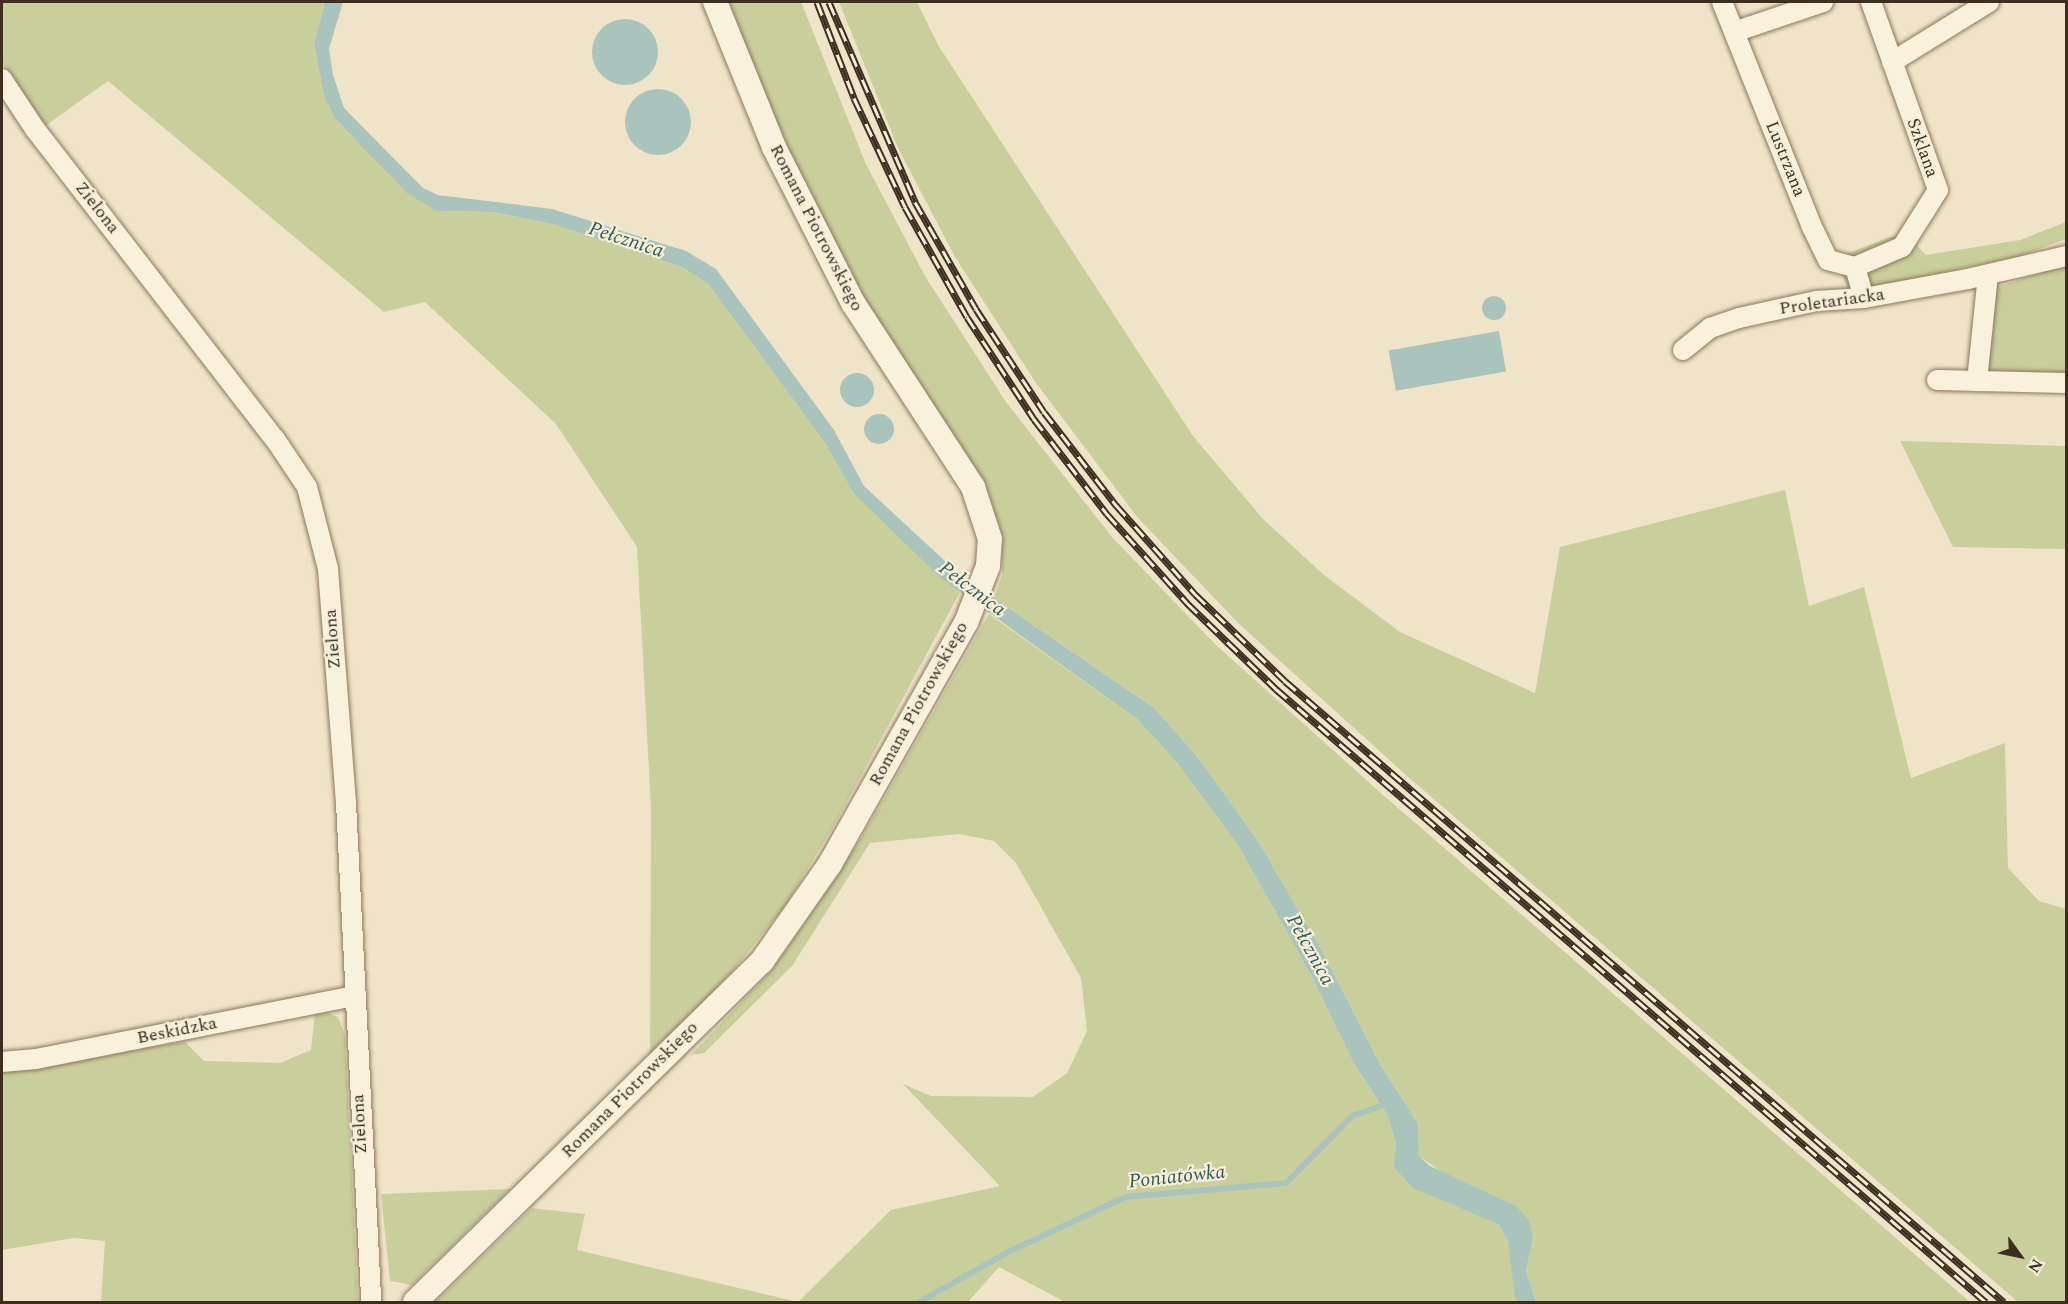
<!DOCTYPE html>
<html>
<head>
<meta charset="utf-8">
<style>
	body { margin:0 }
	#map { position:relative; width:2068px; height:1304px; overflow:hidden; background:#f0e4c8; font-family:Spectral,serif }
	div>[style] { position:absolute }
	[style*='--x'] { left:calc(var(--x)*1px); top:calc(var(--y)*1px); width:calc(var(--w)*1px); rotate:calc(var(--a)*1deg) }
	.green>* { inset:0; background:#c9cf9b }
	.water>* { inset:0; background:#a9c4bc; transform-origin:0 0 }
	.round { border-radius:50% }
	.stream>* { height:6px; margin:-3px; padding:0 3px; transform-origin:3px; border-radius:3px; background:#a9c4bc }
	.roads { filter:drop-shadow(0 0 2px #8d765c) drop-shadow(0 0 2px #8d765c) }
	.minor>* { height:20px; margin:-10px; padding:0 10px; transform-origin:10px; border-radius:10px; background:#faf1dc }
	.tertiary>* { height:24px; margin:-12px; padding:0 12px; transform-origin:12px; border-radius:12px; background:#faf1dc }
	.rail>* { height:7px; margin-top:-3.5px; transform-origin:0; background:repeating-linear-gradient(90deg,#f7eed8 0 14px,#3d2e20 0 28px); box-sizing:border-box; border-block:2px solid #3d2e20 }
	span { translate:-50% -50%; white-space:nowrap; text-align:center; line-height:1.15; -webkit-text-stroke:4.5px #f7eed8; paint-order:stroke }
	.street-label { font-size:18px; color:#3d2e20 }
	.water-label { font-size:20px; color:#2f5d5a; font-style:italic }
	.frame { position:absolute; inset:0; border:3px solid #3d2e20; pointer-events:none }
	.north { position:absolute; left:1990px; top:1226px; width:60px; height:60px; -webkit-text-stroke:4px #f7eed8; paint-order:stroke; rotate:123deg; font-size:16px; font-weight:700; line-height:24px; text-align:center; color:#3d2e20 }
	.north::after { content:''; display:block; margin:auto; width:21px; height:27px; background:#3d2e20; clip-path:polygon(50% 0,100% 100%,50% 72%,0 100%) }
</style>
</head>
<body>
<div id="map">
	<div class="green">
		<i style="clip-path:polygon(2px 2px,325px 2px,314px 43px,324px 96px,335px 119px,350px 135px,437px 211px,493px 212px,552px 224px,682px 267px,709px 285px,825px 443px,854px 494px,960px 592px,835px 824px,787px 903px,737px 966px,650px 1060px,651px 809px,637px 547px,556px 424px,425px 302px,384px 312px,108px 81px,45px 126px,2px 62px)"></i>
		<i style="clip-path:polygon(729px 2px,801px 2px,866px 164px,925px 276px,1006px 402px,1112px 537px,1215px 644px,1383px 795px,1970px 1302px,1536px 1302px,1526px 1271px,1533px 1237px,1419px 1156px,1418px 1124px,1379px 1062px,1322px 951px,1258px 841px,1197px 756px,1154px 708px,994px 598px,1002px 576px,1002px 538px,982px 481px,862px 298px,783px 143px)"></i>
		<i style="clip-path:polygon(839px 2px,917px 2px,938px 45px,1193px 436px,1263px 519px,1324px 575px,1400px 632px,1535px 693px,1560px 547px,1785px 490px,1809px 606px,1864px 587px,1911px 778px,2005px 743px,2008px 868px,2039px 901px,2066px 909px,2066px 1302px,2018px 1302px,1407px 776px,1239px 624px,1138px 518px,1036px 383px,955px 257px,898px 148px)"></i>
		<i style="clip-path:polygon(2066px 222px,2066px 239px,2021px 256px,1860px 290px,1849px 291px,1835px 258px,1904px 232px,1926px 255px,2020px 240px)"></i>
		<i style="clip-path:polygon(2066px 265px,2066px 373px,1989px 372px,1994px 288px)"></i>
		<i style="clip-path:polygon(1900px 441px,2066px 446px,2066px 549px,1953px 547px)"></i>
		<i style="clip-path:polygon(989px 614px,1137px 719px,1178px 764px,1239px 847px,1311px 975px,1353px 1062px,1388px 1116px,1396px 1144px,1395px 1168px,1498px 1224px,1508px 1241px,1518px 1302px,1065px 1302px,999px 1267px,968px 1302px,436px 1302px,532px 1208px,585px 1214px,577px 1250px,798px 1302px,891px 1210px,1000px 1186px,903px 1084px,931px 1096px,1033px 1097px,1067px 1073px,1087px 1031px,1081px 978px,1016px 863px,994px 841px,959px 834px,870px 843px,792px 966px,704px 1053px,691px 1055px,769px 973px,807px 920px,862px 837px)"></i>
		<i style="clip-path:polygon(324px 1011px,338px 1017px,345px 1035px,358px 1302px,101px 1302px,105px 1241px,74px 1238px,2px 1250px,2px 1070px,185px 1042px,204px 1061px,280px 1063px,311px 1050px,315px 1013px)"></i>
		<i style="clip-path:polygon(510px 1189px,412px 1285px,390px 1281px,381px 1194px)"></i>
	</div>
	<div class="water">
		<i style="clip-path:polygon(325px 2px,343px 2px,329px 49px,333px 75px,344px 108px,423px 188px,438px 195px,552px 209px,686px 251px,716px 269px,834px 430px,864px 486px,959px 574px,1154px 708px,1197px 756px,1258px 841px,1322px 951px,1379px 1062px,1418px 1124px,1419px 1156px,1430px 1166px,1516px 1206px,1529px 1220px,1533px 1237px,1526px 1271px,1536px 1302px,1518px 1302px,1515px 1298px,1508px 1241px,1498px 1224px,1413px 1188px,1394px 1167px,1396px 1144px,1388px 1116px,1353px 1062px,1311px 975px,1239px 847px,1178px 764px,1137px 719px,942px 579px,854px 494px,825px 443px,709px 285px,682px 267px,552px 224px,493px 212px,437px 211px,408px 194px,335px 119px,324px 96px,314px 43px)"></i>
		<i class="round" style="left:592px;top:19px;width:66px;height:66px"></i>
		<i class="round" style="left:625px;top:89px;width:66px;height:66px"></i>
		<i class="round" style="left:1482px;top:296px;width:24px;height:24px"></i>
		<i style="left:1499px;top:331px;width:41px;height:112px;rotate:80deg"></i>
		<i class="round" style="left:840px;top:373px;width:34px;height:34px"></i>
		<i class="round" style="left:864px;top:414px;width:30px;height:30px"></i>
	</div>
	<div class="stream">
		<i style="--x:919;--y:1302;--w:102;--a:-29.3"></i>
		<i style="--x:1008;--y:1252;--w:130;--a:-25"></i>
		<i style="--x:1126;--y:1197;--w:161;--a:-5"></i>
		<i style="--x:1286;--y:1183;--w:94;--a:-45.4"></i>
		<i style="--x:1352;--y:1116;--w:37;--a:-19"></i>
	</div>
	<div class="roads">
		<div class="minor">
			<i style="--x:1722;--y:2;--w:240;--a:68.2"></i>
			<i style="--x:1811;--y:225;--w:39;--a:64"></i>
			<i style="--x:1828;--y:260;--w:28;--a:15"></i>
			<i style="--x:1855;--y:267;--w:32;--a:74"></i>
			<i style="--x:1734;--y:32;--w:94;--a:-18.6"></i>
			<i style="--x:1892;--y:62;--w:114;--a:-31.7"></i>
			<i style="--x:2;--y:79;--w:60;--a:56.6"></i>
			<i style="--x:35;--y:129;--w:392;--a:52.3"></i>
			<i style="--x:275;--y:439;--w:58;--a:56.3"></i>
			<i style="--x:307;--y:487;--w:85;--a:75.6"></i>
			<i style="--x:328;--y:569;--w:235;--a:85.6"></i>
			<i style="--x:346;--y:803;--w:500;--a:87.1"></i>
			<i style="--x:1855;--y:267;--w:51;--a:-23.1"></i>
			<i style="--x:1902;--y:247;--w:67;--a:-57.7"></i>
			<i style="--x:1938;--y:190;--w:200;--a:-109.6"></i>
			<i style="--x:1683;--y:350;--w:35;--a:-39"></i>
			<i style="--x:1710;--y:328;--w:31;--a:-19"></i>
			<i style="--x:1739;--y:318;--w:79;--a:-12.4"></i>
			<i style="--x:1816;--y:301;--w:48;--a:-3.6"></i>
			<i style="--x:1864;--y:298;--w:106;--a:-10.4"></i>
			<i style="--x:1968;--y:279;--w:101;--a:-13.2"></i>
			<i style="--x:1937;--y:380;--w:129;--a:1.3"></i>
			<i style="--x:1977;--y:381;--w:107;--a:-84.1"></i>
			<i style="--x:2;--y:1062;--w:34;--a:-5"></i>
			<i style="--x:36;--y:1059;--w:323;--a:-11.2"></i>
		</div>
		<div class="tertiary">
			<i style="--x:415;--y:1302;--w:487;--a:-44.5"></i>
			<i style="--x:762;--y:961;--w:118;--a:-55"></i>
			<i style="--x:830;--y:864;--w:277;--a:-60.6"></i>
			<i style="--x:966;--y:623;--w:61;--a:-68.9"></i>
			<i style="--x:988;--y:566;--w:27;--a:-86"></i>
			<i style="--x:990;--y:539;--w:55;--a:-108.1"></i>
			<i style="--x:973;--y:487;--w:220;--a:-123.1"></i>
			<i style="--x:853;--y:303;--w:175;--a:-116.9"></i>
			<i style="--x:774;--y:147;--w:157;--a:-112.1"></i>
		</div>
	</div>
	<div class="rail">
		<i style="--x:817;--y:2;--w:103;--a:68.9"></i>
		<i style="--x:854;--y:98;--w:120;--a:64.9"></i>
		<i style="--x:905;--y:207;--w:126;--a:60.6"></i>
		<i style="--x:967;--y:317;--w:122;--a:56.7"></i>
		<i style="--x:1034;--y:419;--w:120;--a:52.5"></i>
		<i style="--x:1107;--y:514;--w:120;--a:48"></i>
		<i style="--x:1187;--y:603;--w:124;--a:44"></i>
		<i style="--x:1276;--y:689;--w:938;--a:40.81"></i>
		<i style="--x:829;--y:2;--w:218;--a:66.7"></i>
		<i style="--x:915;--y:202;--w:123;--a:60.3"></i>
		<i style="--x:976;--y:309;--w:123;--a:56.6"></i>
		<i style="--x:1044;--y:412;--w:118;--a:52.3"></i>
		<i style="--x:1116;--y:505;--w:119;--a:48.4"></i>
		<i style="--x:1195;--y:594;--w:125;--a:44"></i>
		<i style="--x:1285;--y:681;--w:950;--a:40.82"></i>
	</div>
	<div class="street-label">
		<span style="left:1922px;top:148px;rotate:70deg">Szklana</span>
		<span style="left:1785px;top:159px;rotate:68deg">Lustrzana</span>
		<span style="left:97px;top:208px;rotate:52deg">Zielona</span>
		<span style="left:816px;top:228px;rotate:63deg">Romana Piotrowskiego</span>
		<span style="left:1832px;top:302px;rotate:-8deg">Proletariacka</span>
		<span style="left:333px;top:639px;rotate:-94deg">Zielona</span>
		<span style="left:919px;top:704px;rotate:-61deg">Romana Piotrowskiego</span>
		<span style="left:177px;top:1031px;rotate:-11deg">Beskidzka</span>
		<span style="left:630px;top:1090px;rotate:-45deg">Romana Piotrowskiego</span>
		<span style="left:360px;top:1124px;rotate:-93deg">Zielona</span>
	</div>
	<div class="water-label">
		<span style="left:626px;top:240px;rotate:18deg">Pełcznica</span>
		<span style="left:972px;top:589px;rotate:37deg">Pełcznica</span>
		<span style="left:1310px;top:950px;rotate:61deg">Pełcznica</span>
		<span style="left:1177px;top:1177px;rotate:-6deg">Poniatówka</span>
	</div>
	<div class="frame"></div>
	<div class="north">N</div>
</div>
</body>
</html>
